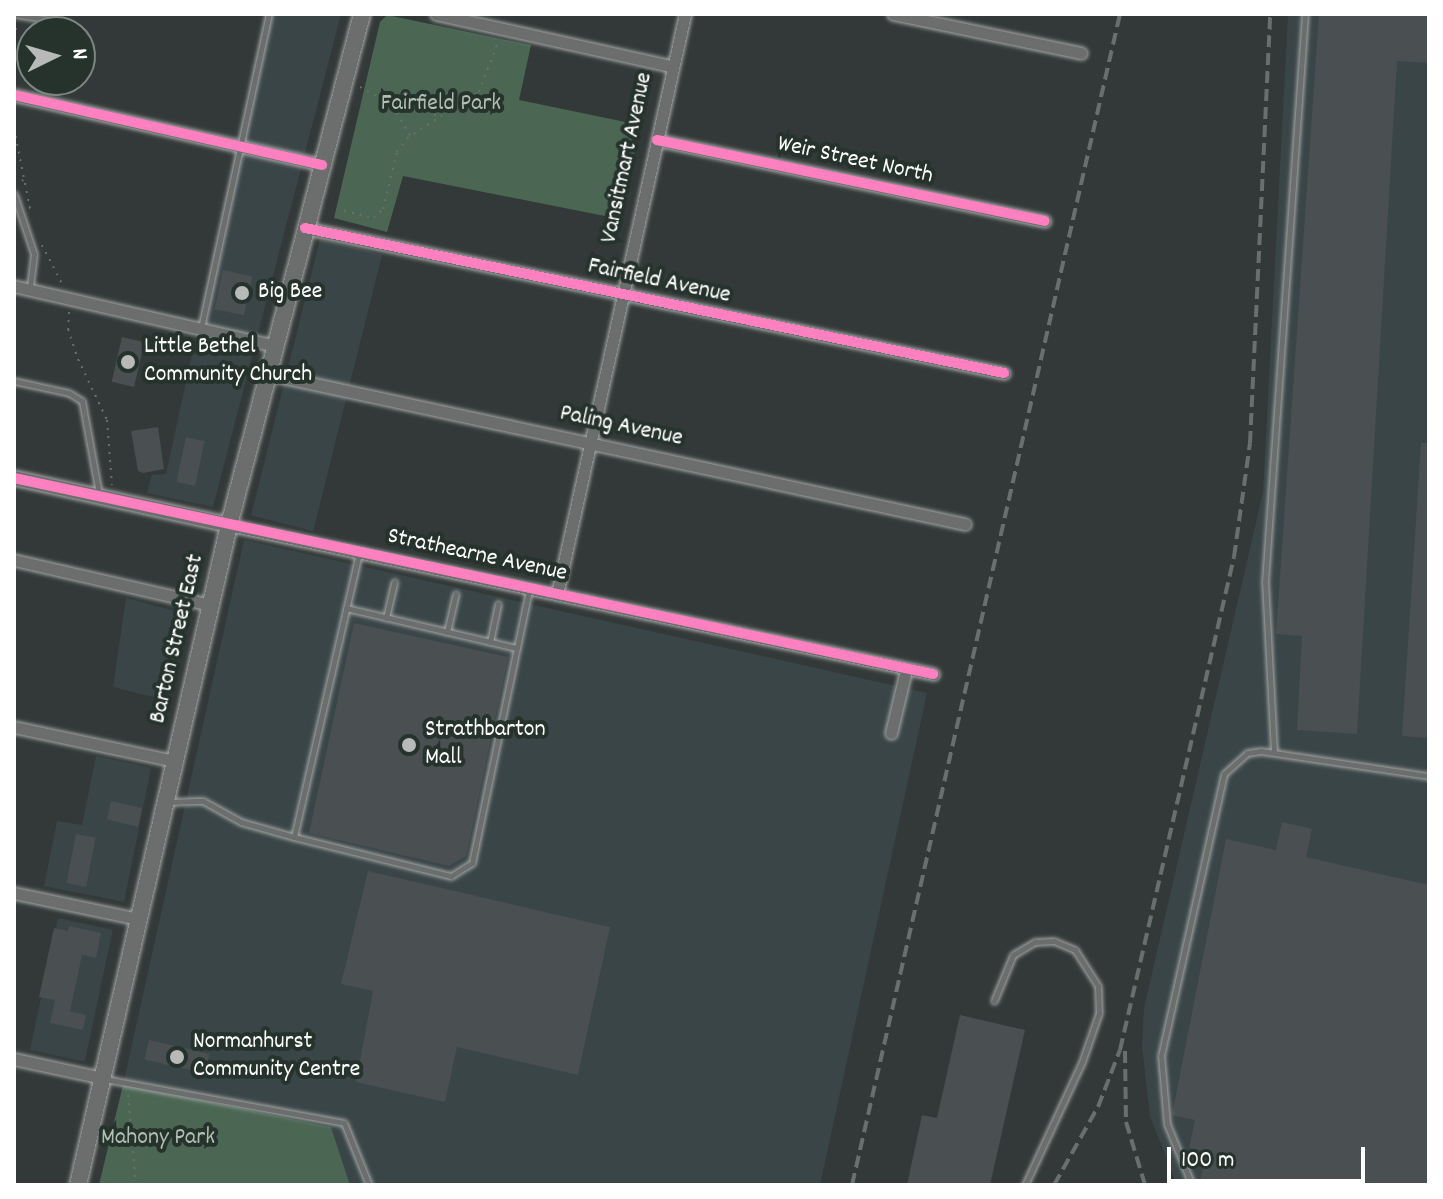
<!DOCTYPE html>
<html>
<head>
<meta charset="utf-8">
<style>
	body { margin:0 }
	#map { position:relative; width:1443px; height:1199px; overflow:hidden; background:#333938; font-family:Dekko,sans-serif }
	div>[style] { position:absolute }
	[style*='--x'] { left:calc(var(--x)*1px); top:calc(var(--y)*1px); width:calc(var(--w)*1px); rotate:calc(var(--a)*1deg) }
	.built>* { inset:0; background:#3a4547; transform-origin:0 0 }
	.green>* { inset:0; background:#4b6754 }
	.building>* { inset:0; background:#4a4f51; transform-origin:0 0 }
	.path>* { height:2px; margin-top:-1px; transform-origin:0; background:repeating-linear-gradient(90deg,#6a6e6d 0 2px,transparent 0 8px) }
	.roads { filter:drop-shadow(0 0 2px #a3a6a5) drop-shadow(0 0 2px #a3a6a5) }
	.service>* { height:5px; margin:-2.5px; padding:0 2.5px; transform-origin:2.5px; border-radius:2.5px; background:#6b6e6d }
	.minor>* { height:11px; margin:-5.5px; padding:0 5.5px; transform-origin:5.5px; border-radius:5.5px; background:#6b6e6d }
	.tertiary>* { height:14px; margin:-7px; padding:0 7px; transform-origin:7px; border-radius:7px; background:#6b6e6d }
	.secondary>* { height:16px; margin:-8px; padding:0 8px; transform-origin:8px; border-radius:8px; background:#6b6e6d }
	.rail>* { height:4px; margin-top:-2px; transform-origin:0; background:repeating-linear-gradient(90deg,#6a6e6d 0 12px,transparent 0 18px) }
	.cycleway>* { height:10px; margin:-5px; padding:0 5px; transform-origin:5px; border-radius:5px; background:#ff80c0 }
	.dots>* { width:22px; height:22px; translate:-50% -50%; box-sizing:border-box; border:4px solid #26332d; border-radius:50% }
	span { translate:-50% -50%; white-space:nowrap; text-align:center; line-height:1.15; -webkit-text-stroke:8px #26332d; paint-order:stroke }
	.park-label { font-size:24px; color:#b0beb4 }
	.street-label { font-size:24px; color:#fff }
	.poi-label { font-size:24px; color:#fff }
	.left { translate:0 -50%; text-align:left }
	.frame { position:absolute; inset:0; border:16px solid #fff; pointer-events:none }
	.north { position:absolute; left:16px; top:16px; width:80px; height:80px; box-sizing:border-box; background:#26332d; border:2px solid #7d8581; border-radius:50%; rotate:85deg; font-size:22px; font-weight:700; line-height:32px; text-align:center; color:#fff }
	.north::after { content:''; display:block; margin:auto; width:28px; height:36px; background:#b8bab9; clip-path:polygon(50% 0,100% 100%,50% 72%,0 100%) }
	.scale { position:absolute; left:1167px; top:1147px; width:198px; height:36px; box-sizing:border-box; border:4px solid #fff; border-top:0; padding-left:10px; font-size:24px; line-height:28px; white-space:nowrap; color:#fff; -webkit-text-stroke:6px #26332d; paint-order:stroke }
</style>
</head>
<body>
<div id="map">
	<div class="built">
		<i style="clip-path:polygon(266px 14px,341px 14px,213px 507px,147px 493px,152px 475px,166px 474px)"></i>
		<i style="clip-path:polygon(1288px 14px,1429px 14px,1429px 1185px,1177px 1185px,1150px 1116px,1142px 1046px,1144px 1008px,1263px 492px)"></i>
		<i style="left:320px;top:239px;width:64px;height:285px;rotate:14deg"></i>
		<i style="clip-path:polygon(244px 540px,927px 693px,820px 1185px,350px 1185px,331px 1127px,123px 1085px)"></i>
		<i style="clip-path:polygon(126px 598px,187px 614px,165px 700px,113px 687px)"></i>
		<i style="clip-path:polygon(96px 756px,151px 768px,124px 902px,44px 886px,57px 821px,82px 825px)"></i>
		<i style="left:58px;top:918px;width:56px;height:135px;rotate:12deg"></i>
	</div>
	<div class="green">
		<i style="clip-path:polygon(387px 15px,531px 45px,519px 100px,640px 125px,620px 219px,403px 176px,387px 232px,334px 218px,380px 22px)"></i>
		<i style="clip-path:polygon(123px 1085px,331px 1127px,350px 1185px,99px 1185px)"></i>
	</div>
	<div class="building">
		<i style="clip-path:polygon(1319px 14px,1429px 14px,1429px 63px,1397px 61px,1357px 734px,1297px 730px,1302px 636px,1276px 634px)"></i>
		<i style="left:223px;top:270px;width:30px;height:40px;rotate:12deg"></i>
		<i style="left:122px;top:337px;width:23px;height:46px;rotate:13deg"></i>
		<i style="clip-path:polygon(158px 427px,164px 469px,143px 473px,138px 471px,131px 431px)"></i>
		<i style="left:186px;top:437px;width:19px;height:46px;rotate:12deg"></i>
		<i style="clip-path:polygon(1421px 443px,1429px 443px,1429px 738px,1402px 736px)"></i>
		<i style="clip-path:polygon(354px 623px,508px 657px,466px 856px,449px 866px,309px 833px)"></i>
		<i style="left:111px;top:801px;width:32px;height:19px;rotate:13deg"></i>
		<i style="clip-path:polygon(1282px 822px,1312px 829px,1306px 857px,1429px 885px,1429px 1185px,1199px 1185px,1207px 1151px,1189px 1148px,1195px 1120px,1172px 1115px,1226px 839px,1276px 850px)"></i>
		<i style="left:76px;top:834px;width:20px;height:50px;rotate:11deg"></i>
		<i style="clip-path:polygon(368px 871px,610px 927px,578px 1075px,457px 1047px,445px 1102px,356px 1082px,373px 991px,341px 984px)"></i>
		<i style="clip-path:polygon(69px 926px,101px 933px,96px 958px,82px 955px,70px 1011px,86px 1015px,83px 1030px,50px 1023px,55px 1000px,39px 997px,54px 928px,68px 931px)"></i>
		<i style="clip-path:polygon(960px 1015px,1025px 1030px,990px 1185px,907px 1185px,922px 1115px,937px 1118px)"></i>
		<i style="left:149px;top:1040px;width:62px;height:20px;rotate:13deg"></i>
	</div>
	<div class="path">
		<i style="--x:14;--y:38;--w:14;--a:-78"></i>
		<i style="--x:360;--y:87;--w:38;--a:30"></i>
		<i style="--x:393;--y:106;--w:34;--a:60"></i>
		<i style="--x:431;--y:107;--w:10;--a:61"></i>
		<i style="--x:14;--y:128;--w:83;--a:78.8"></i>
		<i style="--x:14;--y:183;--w:10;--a:-17"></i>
		<i style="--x:344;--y:211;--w:31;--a:13"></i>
		<i style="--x:374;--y:218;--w:13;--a:-45"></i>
		<i style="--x:383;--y:209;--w:59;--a:-76.2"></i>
		<i style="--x:397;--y:152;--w:17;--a:-54"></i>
		<i style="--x:407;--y:138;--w:85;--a:-32.6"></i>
		<i style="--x:479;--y:92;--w:53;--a:-69.2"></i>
		<i style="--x:42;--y:245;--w:42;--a:62.8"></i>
		<i style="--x:69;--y:312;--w:17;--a:93"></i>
		<i style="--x:68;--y:329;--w:32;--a:72"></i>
		<i style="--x:78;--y:359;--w:68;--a:64.6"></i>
		<i style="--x:107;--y:420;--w:65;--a:85.6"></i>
		<i style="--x:128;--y:1095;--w:90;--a:84.9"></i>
	</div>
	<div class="roads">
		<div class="service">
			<i style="--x:14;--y:14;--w:43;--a:9.5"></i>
			<i style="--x:14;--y:194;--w:63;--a:71.6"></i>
			<i style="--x:34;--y:254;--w:35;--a:97"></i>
			<i style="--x:201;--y:328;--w:321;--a:-77.8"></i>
			<i style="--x:14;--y:381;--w:56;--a:12.3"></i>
			<i style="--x:69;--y:393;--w:15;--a:32"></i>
			<i style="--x:82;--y:401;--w:95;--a:79.6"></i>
			<i style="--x:346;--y:608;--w:175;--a:13.2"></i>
			<i style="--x:386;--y:618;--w:37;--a:-77"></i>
			<i style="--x:447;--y:632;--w:39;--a:-77"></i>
			<i style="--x:490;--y:642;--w:39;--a:-78"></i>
			<i style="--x:1274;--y:752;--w:170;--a:-93"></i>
			<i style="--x:1265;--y:582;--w:569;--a:-85.97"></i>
			<i style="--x:168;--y:802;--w:35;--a:-2"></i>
			<i style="--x:203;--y:801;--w:43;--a:28.9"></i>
			<i style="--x:241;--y:822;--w:55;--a:15.8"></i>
			<i style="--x:294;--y:837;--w:291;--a:-77.1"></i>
			<i style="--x:294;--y:837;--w:162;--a:14"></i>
			<i style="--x:451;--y:876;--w:25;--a:-32"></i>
			<i style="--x:472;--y:863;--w:280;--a:-78.2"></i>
			<i style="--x:994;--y:1001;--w:50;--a:-67.6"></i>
			<i style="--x:1013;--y:955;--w:26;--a:-31"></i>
			<i style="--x:1035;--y:942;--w:19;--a:-3"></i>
			<i style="--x:1054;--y:941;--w:23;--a:23"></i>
			<i style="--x:1075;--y:950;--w:43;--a:57.4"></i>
			<i style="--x:1098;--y:986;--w:27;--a:88"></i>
			<i style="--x:1099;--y:1013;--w:52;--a:109.1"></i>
			<i style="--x:1082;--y:1062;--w:136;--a:114.9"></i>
			<i style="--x:105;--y:1079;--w:243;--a:10.4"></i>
			<i style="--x:344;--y:1123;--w:67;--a:68"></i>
			<i style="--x:1192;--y:1185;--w:66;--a:-112.3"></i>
			<i style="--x:1167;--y:1124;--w:68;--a:-95"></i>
			<i style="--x:1161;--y:1056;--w:289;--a:-77.4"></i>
			<i style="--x:1224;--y:774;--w:31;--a:-42"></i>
			<i style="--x:1247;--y:753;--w:14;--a:-8"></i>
			<i style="--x:1261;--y:751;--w:170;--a:8.5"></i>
		</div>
		<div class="minor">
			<i style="--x:436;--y:14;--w:241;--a:12.5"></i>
			<i style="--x:893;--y:14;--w:192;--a:11.7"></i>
			<i style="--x:14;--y:95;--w:316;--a:12.8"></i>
			<i style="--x:657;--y:140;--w:396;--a:11.8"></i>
			<i style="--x:305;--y:228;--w:714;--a:11.72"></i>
			<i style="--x:14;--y:286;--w:268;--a:12.9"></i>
			<i style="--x:268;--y:374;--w:713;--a:12.15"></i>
			<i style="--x:229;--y:525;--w:720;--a:11.95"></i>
			<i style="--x:14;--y:560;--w:202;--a:12.9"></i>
			<i style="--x:557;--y:594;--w:594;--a:-77.55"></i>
			<i style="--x:14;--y:727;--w:164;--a:12"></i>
			<i style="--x:891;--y:733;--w:65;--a:-76.6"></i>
			<i style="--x:14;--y:893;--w:127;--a:11.8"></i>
			<i style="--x:14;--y:1059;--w:91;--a:12.1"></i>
		</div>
		<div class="tertiary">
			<i style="--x:14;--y:478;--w:220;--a:12.3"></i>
		</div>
		<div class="secondary">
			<i style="--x:78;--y:1185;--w:677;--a:-77.11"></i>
			<i style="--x:229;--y:525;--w:528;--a:-75.41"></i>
		</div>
	</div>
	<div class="rail">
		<i style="--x:1125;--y:1051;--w:71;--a:89.2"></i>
		<i style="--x:1126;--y:1122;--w:66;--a:73.2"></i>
		<i style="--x:852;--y:1185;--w:1201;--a:-77.11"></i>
		<i style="--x:1054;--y:1185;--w:90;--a:-60.6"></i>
		<i style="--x:1098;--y:1107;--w:61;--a:-68.9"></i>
		<i style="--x:1120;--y:1050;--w:506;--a:-76.98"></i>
		<i style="--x:1234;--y:557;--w:115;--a:-82"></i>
		<i style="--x:1250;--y:443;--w:429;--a:-87.3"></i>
	</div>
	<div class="cycleway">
		<i style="--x:14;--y:95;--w:316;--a:12.8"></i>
		<i style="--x:657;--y:140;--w:396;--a:11.8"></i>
		<i style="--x:305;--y:228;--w:714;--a:11.72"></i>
		<i style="--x:14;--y:478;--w:940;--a:12.04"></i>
	</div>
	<div class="dots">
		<i style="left:242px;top:293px;background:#b8bab9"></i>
		<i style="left:128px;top:362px;background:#b8bab9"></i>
		<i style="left:409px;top:745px;background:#b8bab9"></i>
		<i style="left:177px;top:1057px;background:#b8bab9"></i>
	</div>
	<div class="park-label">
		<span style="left:441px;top:105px">Fairfield Park</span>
		<span style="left:158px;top:1139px">Mahony Park</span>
	</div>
	<div class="street-label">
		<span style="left:628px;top:158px;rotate:-78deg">Vansitmart Avenue</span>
		<span style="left:855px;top:161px;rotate:12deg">Weir Street North</span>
		<span style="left:659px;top:282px;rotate:12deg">Fairfield Avenue</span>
		<span style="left:621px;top:427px;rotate:12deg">Paling Avenue</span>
		<span style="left:477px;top:556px;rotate:12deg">Strathearne Avenue</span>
		<span style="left:178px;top:639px;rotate:-77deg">Barton Street East</span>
	</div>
	<div class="poi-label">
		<span class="left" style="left:258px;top:293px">Big Bee</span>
		<span class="left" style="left:144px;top:362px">Little Bethel<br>Community Church</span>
		<span class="left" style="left:425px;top:745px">Strathbarton<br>Mall</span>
		<span class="left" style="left:193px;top:1057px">Normanhurst<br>Community Centre</span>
	</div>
	<div class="frame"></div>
	<div class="north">N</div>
	<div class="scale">100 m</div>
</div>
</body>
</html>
